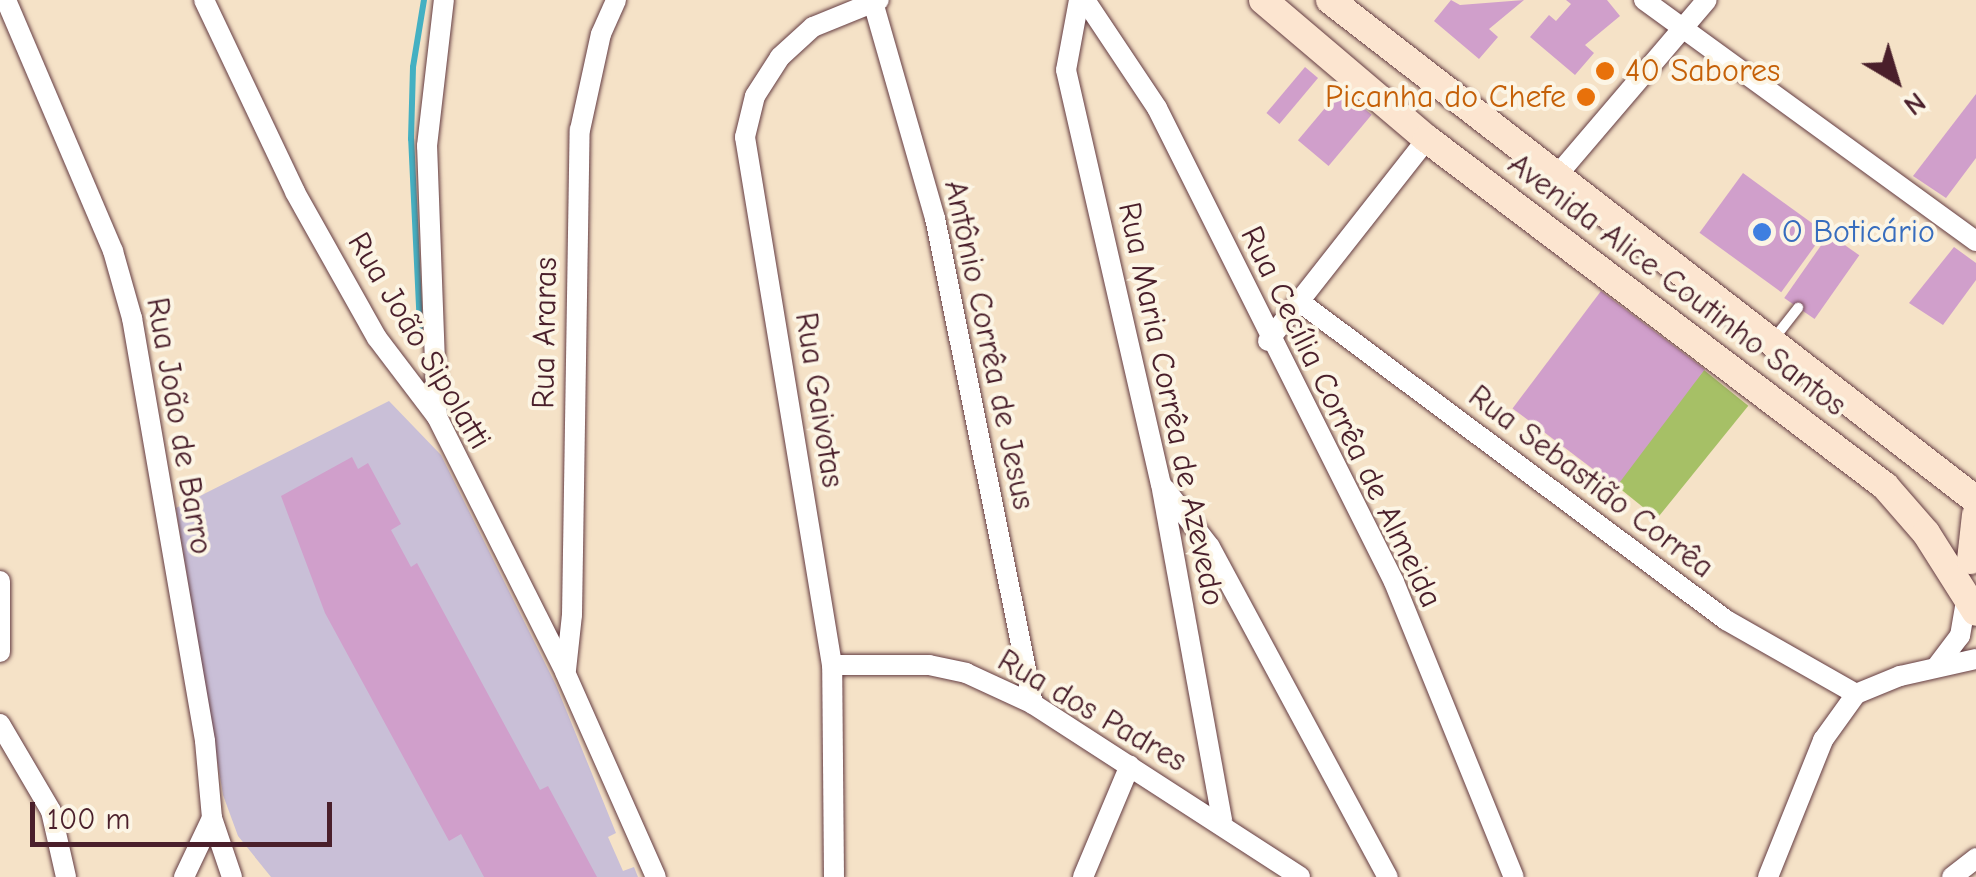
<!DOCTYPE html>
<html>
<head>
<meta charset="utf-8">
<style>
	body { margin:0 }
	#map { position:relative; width:1976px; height:877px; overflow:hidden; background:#f5e2c7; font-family:"Comic Neue",sans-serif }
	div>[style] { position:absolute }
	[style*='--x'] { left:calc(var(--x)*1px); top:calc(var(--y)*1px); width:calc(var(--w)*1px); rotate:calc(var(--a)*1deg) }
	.industrial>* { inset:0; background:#c9bfd7 }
	.green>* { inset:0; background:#a6c066; transform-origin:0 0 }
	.stream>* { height:6px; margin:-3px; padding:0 3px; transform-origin:3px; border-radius:3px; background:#44b0c2 }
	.building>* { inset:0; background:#d09fcb; transform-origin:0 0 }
	.roads { filter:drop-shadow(0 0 2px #643c42) drop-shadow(0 0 2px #643c42) }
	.service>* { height:10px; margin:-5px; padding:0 5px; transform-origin:5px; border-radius:5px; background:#fff }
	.minor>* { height:20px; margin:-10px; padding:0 10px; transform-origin:10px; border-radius:10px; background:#fff }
	.secondary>* { height:28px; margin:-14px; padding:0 14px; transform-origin:14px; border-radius:14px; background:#fce5d0 }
	.dots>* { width:28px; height:28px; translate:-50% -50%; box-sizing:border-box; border:5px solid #fcf5e5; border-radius:50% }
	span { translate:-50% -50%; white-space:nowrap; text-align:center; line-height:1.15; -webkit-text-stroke:8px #fcf5e5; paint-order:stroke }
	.food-label { font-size:32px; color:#c56008 }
	.left { translate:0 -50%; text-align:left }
	.right { translate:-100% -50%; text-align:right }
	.shop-label { font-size:32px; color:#366cbe }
	.street-label { font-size:32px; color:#4a1f2b }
	.north { position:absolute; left:1846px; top:30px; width:100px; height:100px; -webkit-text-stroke:8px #fcf5e5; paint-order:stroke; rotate:142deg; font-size:28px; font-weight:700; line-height:40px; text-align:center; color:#4a1f2b }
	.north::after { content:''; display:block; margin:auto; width:35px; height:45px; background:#4a1f2b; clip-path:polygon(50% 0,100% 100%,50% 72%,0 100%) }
	.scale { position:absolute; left:30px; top:802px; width:302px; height:45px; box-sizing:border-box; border:5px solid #4a1f2b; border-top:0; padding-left:12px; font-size:30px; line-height:35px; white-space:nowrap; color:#4a1f2b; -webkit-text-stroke:8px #fcf5e5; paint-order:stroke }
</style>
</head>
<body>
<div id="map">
	<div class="industrial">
		<i style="clip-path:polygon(389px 401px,441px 455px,556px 685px,616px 833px,608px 837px,623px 871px,634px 867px,638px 877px,271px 877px,238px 836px,223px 795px,176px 508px)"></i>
	</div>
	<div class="green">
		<i style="left:1704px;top:370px;width:57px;height:145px;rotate:39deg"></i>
	</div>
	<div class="stream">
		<i style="--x:420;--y:327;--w:188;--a:-92.7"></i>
		<i style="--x:411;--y:139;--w:72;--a:-88.4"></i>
		<i style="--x:413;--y:67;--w:68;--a:-80.7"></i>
	</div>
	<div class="building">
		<i style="clip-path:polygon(1451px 0,1460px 5px,1524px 0,1489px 29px,1498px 37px,1479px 59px,1434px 21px)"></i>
		<i style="clip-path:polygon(1566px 0,1607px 0,1620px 16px,1585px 45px,1594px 53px,1575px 75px,1530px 37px,1549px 15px,1556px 21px,1571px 4px)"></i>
		<i style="left:1305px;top:67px;width:17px;height:60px;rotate:40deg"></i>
		<i style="left:1341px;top:89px;width:40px;height:67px;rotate:40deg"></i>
		<i style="clip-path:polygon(1976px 94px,1976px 158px,1946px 198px,1913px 176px)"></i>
		<i style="left:1743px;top:173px;width:101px;height:74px;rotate:36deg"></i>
		<i style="left:1829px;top:234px;width:37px;height:78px;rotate:35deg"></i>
		<i style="clip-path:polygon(1954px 247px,1976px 263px,1976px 280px,1943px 325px,1909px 303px)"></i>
		<i style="left:1601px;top:291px;width:130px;height:147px;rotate:37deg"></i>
		<i style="clip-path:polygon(352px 457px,358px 469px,368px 463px,401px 524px,391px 530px,411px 567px,417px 563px,540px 790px,548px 786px,597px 877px,484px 877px,461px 834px,449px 841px,325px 613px,281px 496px)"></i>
	</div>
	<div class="roads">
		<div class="service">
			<i style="--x:1773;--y:340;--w:41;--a:-52"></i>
		</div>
		<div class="minor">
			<i style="--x:6;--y:0;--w:273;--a:66.9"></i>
			<i style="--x:113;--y:251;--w:70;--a:74.2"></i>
			<i style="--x:132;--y:318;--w:429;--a:80.2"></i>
			<i style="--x:205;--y:741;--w:77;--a:84.8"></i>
			<i style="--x:212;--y:818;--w:65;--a:115.4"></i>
			<i style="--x:204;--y:0;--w:212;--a:64.6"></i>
			<i style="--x:295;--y:192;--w:167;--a:60.7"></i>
			<i style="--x:377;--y:338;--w:99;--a:52.8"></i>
			<i style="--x:437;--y:417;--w:285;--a:63.3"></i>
			<i style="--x:565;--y:672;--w:224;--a:66.1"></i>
			<i style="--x:1079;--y:0;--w:71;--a:100.5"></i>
			<i style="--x:1066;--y:70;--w:425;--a:77.1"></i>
			<i style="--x:1161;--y:484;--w:342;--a:79.7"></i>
			<i style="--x:1085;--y:0;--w:130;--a:56.3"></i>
			<i style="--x:1157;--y:108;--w:530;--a:63.43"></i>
			<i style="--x:1394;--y:582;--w:318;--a:67.9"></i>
			<i style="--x:1644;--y:0;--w:410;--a:36"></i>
			<i style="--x:873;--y:2;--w:225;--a:74"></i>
			<i style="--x:935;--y:218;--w:496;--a:78.6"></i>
			<i style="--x:1554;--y:179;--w:235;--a:-49.5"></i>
			<i style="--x:1300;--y:302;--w:532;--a:36.74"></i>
			<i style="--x:1726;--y:620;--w:150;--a:29.6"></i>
			<i style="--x:1268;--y:341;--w:257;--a:-51.8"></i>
			<i style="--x:437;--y:417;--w:271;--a:-92.1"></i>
			<i style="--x:427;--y:146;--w:147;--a:-83.4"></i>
			<i style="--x:1165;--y:489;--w:73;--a:52.2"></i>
			<i style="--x:1210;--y:547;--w:375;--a:61.7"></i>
			<i style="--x:0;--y:581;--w:71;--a:90"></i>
			<i style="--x:832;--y:665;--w:97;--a:0"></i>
			<i style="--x:929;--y:665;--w:38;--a:12"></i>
			<i style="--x:966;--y:673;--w:74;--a:24.8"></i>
			<i style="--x:1033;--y:704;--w:318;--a:32.9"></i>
			<i style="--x:1937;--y:666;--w:38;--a:-53"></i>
			<i style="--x:1960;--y:636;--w:42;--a:-80.3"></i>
			<i style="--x:566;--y:670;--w:55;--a:-83.8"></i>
			<i style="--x:572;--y:615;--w:485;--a:-89.1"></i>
			<i style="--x:580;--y:130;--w:98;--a:-77.7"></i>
			<i style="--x:601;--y:34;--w:37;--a:-66"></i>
			<i style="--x:0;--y:724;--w:101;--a:59.6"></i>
			<i style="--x:51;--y:811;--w:68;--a:77.2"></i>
			<i style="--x:212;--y:818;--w:62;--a:71.3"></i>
			<i style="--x:834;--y:877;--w:212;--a:-90.5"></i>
			<i style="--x:832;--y:665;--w:535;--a:-99.36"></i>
			<i style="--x:745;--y:137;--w:42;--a:-76.3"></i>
			<i style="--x:755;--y:96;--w:46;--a:-57.3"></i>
			<i style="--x:780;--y:57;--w:45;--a:-42.3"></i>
			<i style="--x:813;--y:27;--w:71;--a:-22.2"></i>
			<i style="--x:1083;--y:877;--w:121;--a:-67.2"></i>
			<i style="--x:1768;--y:877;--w:148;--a:-68.1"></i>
			<i style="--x:1823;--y:740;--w:57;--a:-54.3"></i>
			<i style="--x:1856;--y:694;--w:48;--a:-22.2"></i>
			<i style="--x:1900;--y:676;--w:78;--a:-12.6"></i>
			<i style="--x:1952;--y:877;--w:31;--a:-38"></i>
		</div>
		<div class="secondary">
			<i style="--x:1263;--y:0;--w:215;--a:40.3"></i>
			<i style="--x:1427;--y:139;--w:575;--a:37.15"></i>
			<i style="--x:1885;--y:486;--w:62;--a:48.9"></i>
			<i style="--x:1926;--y:533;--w:93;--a:57.7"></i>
			<i style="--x:1330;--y:0;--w:817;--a:37.74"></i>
			<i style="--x:1971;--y:560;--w:45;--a:-83.7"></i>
		</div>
	</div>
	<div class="dots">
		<i style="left:1605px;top:71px;background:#e8710a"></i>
		<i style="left:1586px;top:97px;background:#e8710a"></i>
		<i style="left:1762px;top:232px;background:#3f7fe0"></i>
	</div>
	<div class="food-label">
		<span class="left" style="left:1625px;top:71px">40 Sabores</span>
		<span class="right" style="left:1566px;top:97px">Picanha do Chefe</span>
	</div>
	<div class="shop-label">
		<span class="left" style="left:1782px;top:232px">O Boticário</span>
	</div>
	<div class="street-label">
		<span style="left:1677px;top:285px;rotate:37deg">Avenida Alice Coutinho Santos</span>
		<span style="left:545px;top:333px;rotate:-89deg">Rua Araras</span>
		<span style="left:419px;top:341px;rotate:59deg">Rua João Sipolatti</span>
		<span style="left:989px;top:345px;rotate:78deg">Antônio Corrêa de Jesus</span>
		<span style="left:819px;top:400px;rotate:81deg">Rua Gaivotas</span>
		<span style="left:1171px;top:404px;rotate:78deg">Rua Maria Corrêa de Azevedo</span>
		<span style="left:1341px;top:417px;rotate:64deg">Rua Cecília Corrêa de Almeida</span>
		<span style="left:179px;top:426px;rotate:80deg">Rua João de Barro</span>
		<span style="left:1591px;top:482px;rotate:37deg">Rua Sebastião Corrêa</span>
		<span style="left:1092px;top:711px;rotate:30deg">Rua dos Padres</span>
	</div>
	<div class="north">N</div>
	<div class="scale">100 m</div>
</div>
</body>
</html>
